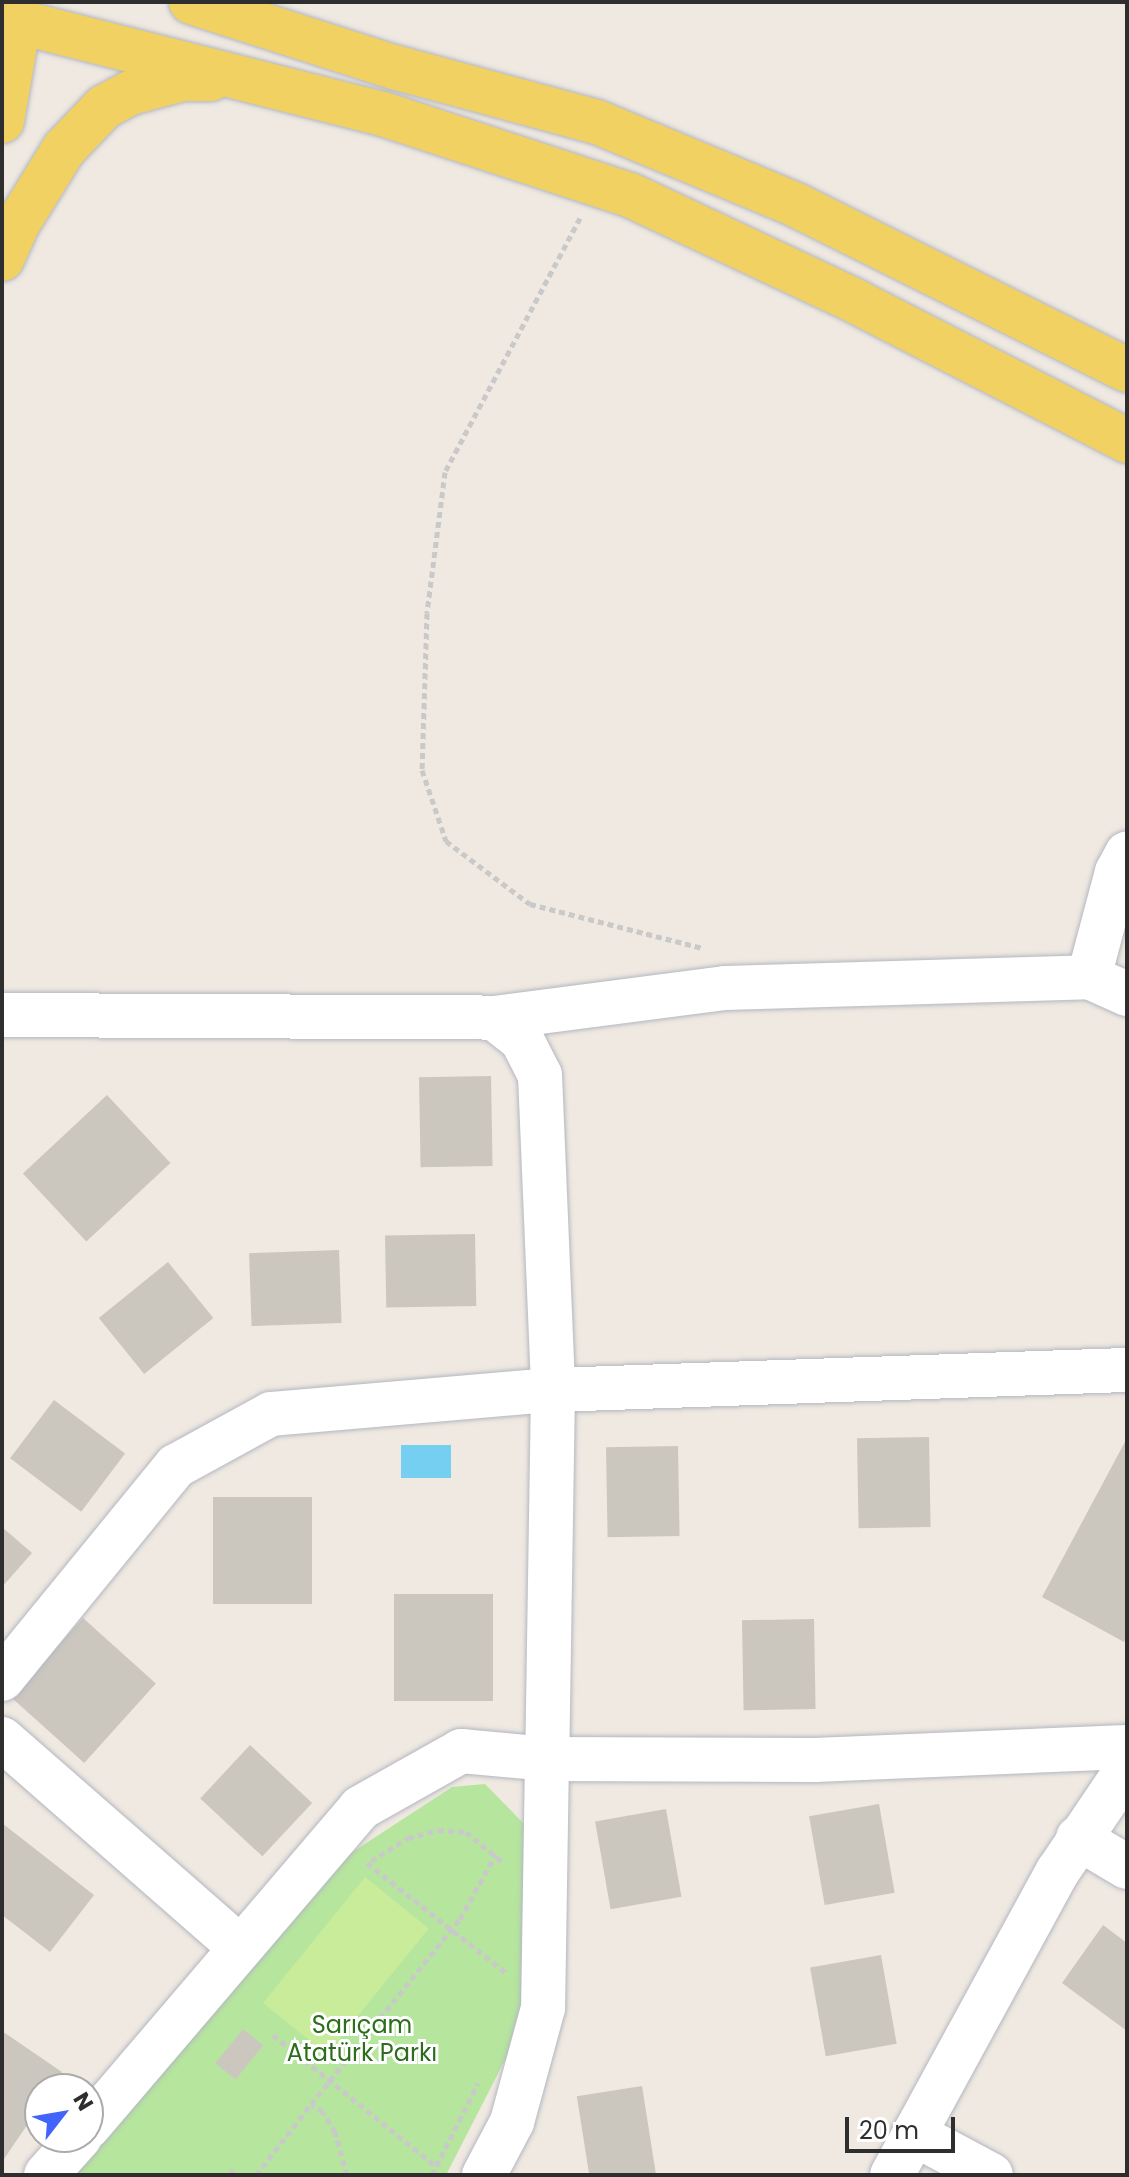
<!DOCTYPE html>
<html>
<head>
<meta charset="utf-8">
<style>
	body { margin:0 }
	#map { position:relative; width:1129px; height:2177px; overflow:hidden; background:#efe9e1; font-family:Poppins,sans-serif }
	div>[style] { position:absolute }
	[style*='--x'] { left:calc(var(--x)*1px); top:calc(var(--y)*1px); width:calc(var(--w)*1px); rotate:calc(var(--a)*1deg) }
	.green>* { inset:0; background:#b6e59e }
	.pitch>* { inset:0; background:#c9ec9a; transform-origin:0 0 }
	.water>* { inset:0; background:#75cff0; transform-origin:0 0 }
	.building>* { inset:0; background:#cbc7bf; transform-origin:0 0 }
	.path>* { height:5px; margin-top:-2.5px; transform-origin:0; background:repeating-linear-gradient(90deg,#c9c9c9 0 6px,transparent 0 10px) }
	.roads { filter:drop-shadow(0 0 2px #b4b7c1) drop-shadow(0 0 2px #b4b7c1) }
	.minor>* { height:44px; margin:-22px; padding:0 22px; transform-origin:22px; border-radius:22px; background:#fff }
	.major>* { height:44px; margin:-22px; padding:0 22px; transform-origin:22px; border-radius:22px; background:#f2d163 }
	span { translate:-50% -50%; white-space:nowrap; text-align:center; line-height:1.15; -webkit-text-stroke:6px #fff; paint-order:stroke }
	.park-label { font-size:24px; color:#2c6e1b }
	.frame { position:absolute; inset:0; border:4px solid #2e2e2e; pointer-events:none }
	.north { position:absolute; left:24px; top:2073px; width:80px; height:80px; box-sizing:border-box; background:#fff; border:2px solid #ababab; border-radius:50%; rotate:59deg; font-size:22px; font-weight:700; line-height:32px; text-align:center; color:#2e2e2e }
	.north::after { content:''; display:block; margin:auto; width:28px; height:36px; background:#4264fb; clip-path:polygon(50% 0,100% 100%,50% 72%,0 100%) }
	.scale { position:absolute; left:845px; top:2117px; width:110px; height:36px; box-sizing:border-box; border:4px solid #2e2e2e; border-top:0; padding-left:10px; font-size:24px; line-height:28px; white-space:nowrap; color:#2e2e2e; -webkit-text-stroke:6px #fff; paint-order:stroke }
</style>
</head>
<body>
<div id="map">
	<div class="green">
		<i style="clip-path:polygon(485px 1784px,529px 1829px,522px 2027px,446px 2175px,48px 2175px,348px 1855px,452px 1787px)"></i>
	</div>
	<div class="pitch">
		<i style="left:365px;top:1877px;width:82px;height:162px;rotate:39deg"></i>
	</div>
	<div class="water">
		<i style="left:401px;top:1445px;width:50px;height:33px"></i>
	</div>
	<div class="building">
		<i style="left:491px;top:1076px;width:90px;height:72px;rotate:89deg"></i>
		<i style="left:107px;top:1095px;width:93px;height:115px;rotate:47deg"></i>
		<i style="left:475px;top:1234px;width:72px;height:90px;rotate:89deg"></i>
		<i style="left:339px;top:1250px;width:73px;height:90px;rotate:88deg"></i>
		<i style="left:168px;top:1262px;width:72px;height:89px;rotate:51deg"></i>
		<i style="left:54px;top:1400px;width:89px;height:73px;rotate:37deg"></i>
		<i style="left:929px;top:1437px;width:90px;height:72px;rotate:89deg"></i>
		<i style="clip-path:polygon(1127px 1438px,1127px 1636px,1124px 1642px,1042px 1597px)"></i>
		<i style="left:678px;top:1446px;width:90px;height:72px;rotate:89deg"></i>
		<i style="left:213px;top:1497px;width:99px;height:107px"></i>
		<i style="clip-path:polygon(2px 1527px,32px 1553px,2px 1587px)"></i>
		<i style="left:394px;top:1594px;width:99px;height:107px"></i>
		<i style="left:83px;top:1618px;width:98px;height:107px;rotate:42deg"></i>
		<i style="left:814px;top:1619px;width:90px;height:72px;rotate:89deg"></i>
		<i style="left:250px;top:1745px;width:85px;height:73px;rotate:43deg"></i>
		<i style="left:879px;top:1804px;width:90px;height:71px;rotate:80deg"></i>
		<i style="left:666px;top:1809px;width:89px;height:72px;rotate:80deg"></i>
		<i style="clip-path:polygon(2px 1823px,94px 1895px,50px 1952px,2px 1915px)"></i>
		<i style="clip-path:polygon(1103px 1925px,1127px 1943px,1127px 2031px,1062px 1983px)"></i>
		<i style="left:881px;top:1955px;width:90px;height:72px;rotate:80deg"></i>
		<i style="left:243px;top:2029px;width:26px;height:44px;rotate:39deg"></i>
		<i style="clip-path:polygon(2px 2031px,62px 2072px,51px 2089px,40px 2089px,40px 2106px,2px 2162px)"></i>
		<i style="left:642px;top:2086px;width:90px;height:66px;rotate:81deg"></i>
	</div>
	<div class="path">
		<i style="--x:580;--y:218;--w:288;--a:118"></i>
		<i style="--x:445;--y:472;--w:142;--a:97.3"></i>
		<i style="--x:427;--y:613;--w:157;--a:91.8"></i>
		<i style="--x:422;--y:770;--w:75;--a:71.3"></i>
		<i style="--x:446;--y:841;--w:105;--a:36.9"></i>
		<i style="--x:530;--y:904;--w:179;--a:14.3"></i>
		<i style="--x:371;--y:1861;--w:44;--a:-31.9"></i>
		<i style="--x:408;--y:1838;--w:31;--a:-15"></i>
		<i style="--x:438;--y:1830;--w:28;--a:4"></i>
		<i style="--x:466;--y:1832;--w:50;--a:39.4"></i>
		<i style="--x:367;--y:1863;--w:176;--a:38.3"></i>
		<i style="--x:273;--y:2035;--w:209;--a:38.8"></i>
		<i style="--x:230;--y:2170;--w:8;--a:40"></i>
		<i style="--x:256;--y:2175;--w:90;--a:-52.2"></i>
		<i style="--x:347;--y:2175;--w:45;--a:-105.6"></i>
		<i style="--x:335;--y:2132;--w:23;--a:-121"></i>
		<i style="--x:323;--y:2112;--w:14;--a:-146"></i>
		<i style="--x:311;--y:2104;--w:238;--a:-51.2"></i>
		<i style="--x:460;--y:1919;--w:74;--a:-61"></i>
		<i style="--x:432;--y:2175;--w:103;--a:-63.4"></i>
	</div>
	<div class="roads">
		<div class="minor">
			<i style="--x:1089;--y:977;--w:109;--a:-75.1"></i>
			<i style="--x:1117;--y:872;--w:21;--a:-62"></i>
			<i style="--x:2;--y:1015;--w:492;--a:0.3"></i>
			<i style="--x:494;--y:1018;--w:36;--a:38"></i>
			<i style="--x:522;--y:1040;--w:39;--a:63"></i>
			<i style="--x:540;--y:1075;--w:315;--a:87.6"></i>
			<i style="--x:553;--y:1390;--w:369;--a:90.9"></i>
			<i style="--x:547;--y:1759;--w:268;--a:0.2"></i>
			<i style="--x:815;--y:1760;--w:312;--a:-2.4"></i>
			<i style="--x:494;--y:1018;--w:233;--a:-7.4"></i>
			<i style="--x:725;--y:988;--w:364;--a:-1.7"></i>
			<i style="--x:1089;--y:977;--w:42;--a:24.1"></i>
			<i style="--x:2;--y:1679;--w:275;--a:-50.8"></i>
			<i style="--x:176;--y:1466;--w:108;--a:-28.7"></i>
			<i style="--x:271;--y:1414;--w:283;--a:-4.9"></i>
			<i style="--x:553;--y:1390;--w:574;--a:-2"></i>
			<i style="--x:2;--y:1739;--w:316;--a:41.2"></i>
			<i style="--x:1078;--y:1838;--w:57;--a:30.6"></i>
			<i style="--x:88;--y:2127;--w:419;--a:-49.5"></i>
			<i style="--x:360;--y:1808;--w:116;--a:-29.4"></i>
			<i style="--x:461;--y:1751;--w:86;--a:5.3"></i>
			<i style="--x:547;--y:1759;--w:249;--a:90.9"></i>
			<i style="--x:543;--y:2008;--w:118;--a:105.2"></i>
			<i style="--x:512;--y:2122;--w:60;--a:117.8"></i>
			<i style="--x:914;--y:2134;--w:87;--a:28"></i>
			<i style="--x:46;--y:2175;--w:51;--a:-48.2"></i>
			<i style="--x:892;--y:2175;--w:346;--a:-61.4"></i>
			<i style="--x:1058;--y:1871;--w:123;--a:-55.9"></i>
		</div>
		<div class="major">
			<i style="--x:191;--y:2;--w:213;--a:17.8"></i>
			<i style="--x:394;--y:67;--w:210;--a:15.2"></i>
			<i style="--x:597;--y:122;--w:216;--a:22.6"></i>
			<i style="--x:796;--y:205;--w:370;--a:26.5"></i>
			<i style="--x:19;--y:22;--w:375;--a:14.2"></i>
			<i style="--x:383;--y:114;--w:260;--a:18.2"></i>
			<i style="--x:630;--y:195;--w:251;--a:25.2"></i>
			<i style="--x:857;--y:302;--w:304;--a:27.2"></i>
			<i style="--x:2;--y:121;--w:100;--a:-80.3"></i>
			<i style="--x:2;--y:259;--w:37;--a:-66"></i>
			<i style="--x:17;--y:225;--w:89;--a:-58.3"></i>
			<i style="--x:64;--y:149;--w:58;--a:-46.4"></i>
			<i style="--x:104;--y:107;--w:30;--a:-28"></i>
			<i style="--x:130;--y:93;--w:54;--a:-15.1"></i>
			<i style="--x:182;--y:79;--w:29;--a:0"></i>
		</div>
	</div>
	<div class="park-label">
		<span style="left:362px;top:2039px">Sarıçam<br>Atatürk Parkı</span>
	</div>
	<div class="frame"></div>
	<div class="north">N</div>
	<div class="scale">20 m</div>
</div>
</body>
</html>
